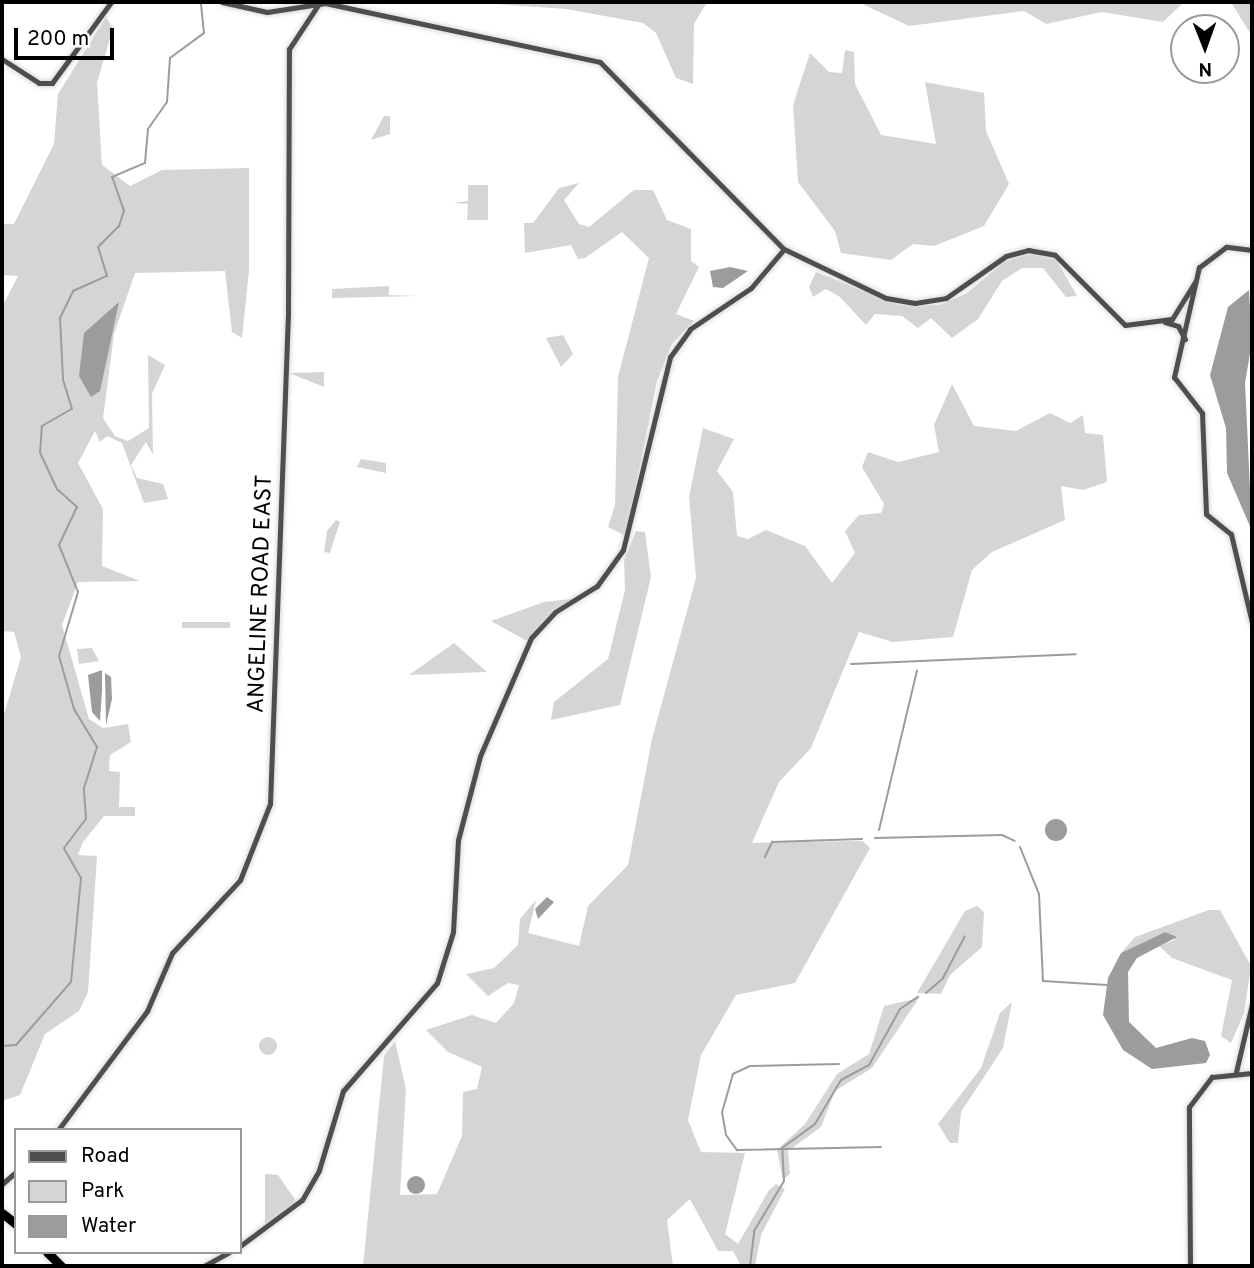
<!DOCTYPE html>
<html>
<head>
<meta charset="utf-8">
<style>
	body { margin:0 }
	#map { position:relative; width:1254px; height:1268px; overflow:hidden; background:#fff; font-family:Overpass,sans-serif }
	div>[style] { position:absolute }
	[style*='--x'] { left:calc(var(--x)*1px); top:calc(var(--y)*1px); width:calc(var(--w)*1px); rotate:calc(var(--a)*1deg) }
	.green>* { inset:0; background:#d5d5d5; transform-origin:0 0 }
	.round { border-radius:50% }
	.water>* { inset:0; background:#9c9c9c }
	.stream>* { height:2px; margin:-1px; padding:0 1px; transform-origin:1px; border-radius:1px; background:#9c9c9c }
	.roads { filter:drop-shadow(0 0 2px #dbdbdb) drop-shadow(0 0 2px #dbdbdb) }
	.minor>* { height:5px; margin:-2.5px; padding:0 2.5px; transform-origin:2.5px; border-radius:2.5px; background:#4e4e4e }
	.highway>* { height:9px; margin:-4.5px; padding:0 4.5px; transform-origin:4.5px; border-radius:4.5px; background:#000 }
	span { translate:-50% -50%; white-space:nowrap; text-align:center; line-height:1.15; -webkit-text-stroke:6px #fff; paint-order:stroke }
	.street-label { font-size:23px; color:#000 }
	.frame { position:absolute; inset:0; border:4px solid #000; pointer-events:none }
	.legend { position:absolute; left:14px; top:1128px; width:228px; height:126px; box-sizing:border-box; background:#fff; border:2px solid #999; margin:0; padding:9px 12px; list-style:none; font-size:21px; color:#000 }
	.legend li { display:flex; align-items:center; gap:14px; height:35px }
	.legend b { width:35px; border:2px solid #999 }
	.north { position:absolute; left:1170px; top:14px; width:70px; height:70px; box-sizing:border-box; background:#fff; border:2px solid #999; border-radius:50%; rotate:179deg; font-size:19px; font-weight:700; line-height:28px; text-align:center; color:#000 }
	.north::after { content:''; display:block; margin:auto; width:24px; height:32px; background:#000; clip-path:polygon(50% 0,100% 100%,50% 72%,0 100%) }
	.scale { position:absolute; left:14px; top:28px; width:100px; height:32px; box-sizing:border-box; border:4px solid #000; border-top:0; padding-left:9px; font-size:21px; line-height:24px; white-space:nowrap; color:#000; -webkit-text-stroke:5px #fff; paint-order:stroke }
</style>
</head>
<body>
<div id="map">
	<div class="green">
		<i style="clip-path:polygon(467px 2px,707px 2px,694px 24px,693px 84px,676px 78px,656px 33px,643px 23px,566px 9px)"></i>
		<i style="clip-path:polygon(858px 2px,1184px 2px,1163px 22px,1102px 12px,1046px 24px,1024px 11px,909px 26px)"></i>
		<i style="clip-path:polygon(1218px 2px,1252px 2px,1252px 36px,1232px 4px)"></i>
		<i style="clip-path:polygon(106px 17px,113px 28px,97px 83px,102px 165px,130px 186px,162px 170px,249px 168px,249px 270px,242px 338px,232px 332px,225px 271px,135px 273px,114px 334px,103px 418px,115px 436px,128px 441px,149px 428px,148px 355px,165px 365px,152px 394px,153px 455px,146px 442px,131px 465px,137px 478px,163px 484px,168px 499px,144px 503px,122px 443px,107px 436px,100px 442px,95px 431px,78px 463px,103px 509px,102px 566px,140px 581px,78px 582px,62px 625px,89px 719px,103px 728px,128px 724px,131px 742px,110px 755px,109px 771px,120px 772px,119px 807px,135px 807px,135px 816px,104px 816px,83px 842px,78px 855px,97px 856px,88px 992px,79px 1011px,45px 1034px,20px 1095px,2px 1101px,2px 721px,21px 657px,14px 632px,2px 631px,2px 307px,18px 276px,2px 275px,2px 224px,14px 224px,54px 144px,58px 94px)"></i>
		<i style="clip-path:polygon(845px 50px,854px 52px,855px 84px,881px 135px,936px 144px,925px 82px,984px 93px,986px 131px,1009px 184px,984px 226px,934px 246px,913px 244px,891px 260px,841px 253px,835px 231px,798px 182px,793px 105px,810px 53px,829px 72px,842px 73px)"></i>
		<i style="clip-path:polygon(384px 116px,390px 116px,390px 134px,371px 140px)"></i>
		<i style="clip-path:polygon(579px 183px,564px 200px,579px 224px,589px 227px,634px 190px,653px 190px,667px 220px,691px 229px,691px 261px,699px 267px,676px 314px,694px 321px,672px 344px,657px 381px,626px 536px,608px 527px,615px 505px,618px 377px,649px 258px,622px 232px,585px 258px,578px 259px,571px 245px,525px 253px,524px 223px,533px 223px,559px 188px)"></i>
		<i style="clip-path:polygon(468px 185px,488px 185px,488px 220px,467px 220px,468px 204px,453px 203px,468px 201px)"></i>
		<i style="clip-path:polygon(1031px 253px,1056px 259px,1077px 296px,1066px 297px,1043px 268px,1022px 268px,1002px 281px,978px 319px,952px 338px,931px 318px,918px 328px,902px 316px,875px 314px,866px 325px,840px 297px,826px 289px,813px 297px,809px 287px,816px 272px,900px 305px,940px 305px,967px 293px,1004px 262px)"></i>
		<i style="clip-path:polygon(389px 286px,389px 295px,417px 296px,332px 298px,332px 289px)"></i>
		<i style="clip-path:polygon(563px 335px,573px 354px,561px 367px,546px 338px)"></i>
		<i style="clip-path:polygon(324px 372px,324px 387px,289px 373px,291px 373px)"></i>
		<i style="clip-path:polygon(952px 384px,974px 426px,1016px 431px,1050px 413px,1070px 423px,1083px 415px,1085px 433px,1103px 435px,1107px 482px,1083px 490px,1061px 486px,1065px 520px,992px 552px,972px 570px,953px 637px,893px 642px,859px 632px,811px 748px,779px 782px,752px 843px,863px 841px,870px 848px,795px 983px,736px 995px,701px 1055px,688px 1120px,701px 1152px,745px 1153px,725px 1234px,738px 1244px,769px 1190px,776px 1184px,785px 1189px,761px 1235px,755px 1266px,741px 1266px,733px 1251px,718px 1251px,690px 1199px,667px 1220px,673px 1266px,363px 1266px,384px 1056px,395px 1041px,406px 1089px,400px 1195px,437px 1194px,462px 1136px,463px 1092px,477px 1089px,482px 1067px,448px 1052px,426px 1030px,472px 1015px,496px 1023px,514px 1003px,519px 985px,508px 983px,488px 996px,466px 974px,494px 968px,518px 945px,520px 919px,536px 900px,528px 933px,579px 946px,588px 906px,628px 865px,652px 739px,696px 578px,689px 497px,703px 428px,734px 439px,717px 471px,733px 492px,737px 536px,748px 539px,766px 530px,805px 546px,832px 583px,855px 553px,845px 531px,859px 515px,881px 513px,884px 504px,862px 467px,868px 452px,898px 462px,939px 452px,934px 425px)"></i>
		<i style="clip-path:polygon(361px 459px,386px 463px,386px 473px,357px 467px)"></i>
		<i style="clip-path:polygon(336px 520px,340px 522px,330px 553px,324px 552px,327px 531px)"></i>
		<i style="clip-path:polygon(636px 531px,645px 532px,651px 577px,620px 705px,551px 720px,554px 702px,608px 659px,625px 590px,624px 560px)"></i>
		<i style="clip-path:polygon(571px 599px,527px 641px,491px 621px,544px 602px)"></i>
		<i style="left:182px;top:622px;width:48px;height:6px"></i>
		<i style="clip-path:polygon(454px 643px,487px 672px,409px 675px)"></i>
		<i style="clip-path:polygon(92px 648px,99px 661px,79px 664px,77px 649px)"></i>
		<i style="clip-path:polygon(977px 906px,984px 912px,982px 947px,950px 975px,941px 994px,917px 993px,965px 911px)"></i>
		<i style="clip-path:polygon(1209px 910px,1220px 910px,1251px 966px,1244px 1013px,1231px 1043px,1221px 1036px,1232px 980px,1172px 958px,1159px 946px,1175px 940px,1165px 932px,1121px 953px,1135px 937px)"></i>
		<i style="clip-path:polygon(919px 998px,872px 1068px,835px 1091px,821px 1127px,788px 1151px,790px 1174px,783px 1180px,777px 1150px,805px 1124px,837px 1074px,869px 1054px,884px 1006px)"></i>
		<i style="clip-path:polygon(1012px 1002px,1003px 1048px,961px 1112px,958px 1143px,950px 1143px,938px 1124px,981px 1068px,1000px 1013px)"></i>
		<i class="round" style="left:259px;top:1037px;width:18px;height:18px"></i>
		<i style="clip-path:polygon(265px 1174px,278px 1175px,296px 1201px,265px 1228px)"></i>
	</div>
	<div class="water">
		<i style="clip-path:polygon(730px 267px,748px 271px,723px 288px,713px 287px,710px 271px)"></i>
		<i style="clip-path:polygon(1249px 290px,1252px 342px,1245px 383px,1252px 531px,1227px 473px,1226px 428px,1210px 375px,1228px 307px)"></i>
		<i style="clip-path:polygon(119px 302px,100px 391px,91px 397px,79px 376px,84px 333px)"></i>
		<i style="clip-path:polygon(102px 670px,102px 690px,100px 721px,92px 712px,88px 675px)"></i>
		<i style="clip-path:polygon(105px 673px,111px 677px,112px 699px,106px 725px)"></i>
		<i class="round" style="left:1045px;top:819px;width:22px;height:22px"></i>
		<i style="clip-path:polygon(547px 897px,554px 902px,538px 919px,535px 909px)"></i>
		<i style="clip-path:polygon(1165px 932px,1177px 937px,1137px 958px,1128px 972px,1129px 1022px,1156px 1048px,1192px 1038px,1205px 1041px,1210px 1055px,1206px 1063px,1152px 1069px,1123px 1050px,1103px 1015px,1108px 978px,1121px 953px)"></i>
		<i class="round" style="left:407px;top:1176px;width:18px;height:18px"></i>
	</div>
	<div class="stream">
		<i style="--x:851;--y:664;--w:225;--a:-2.5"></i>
		<i style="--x:879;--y:830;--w:164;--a:-76.6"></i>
		<i style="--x:875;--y:838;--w:127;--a:-1.4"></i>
		<i style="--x:1002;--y:835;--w:14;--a:25"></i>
		<i style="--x:1020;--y:847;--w:51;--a:68"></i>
		<i style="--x:1039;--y:894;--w:87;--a:87.4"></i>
		<i style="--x:1043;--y:981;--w:64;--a:3.6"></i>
		<i style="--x:765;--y:857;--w:17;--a:-65"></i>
		<i style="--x:772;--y:842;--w:90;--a:-1.9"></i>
		<i style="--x:926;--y:993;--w:23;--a:-41"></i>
		<i style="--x:943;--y:978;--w:47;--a:-62.4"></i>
		<i style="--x:2;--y:1046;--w:14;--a:-4"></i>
		<i style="--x:16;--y:1045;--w:84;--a:-48.9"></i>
		<i style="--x:71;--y:982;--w:104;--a:-84.5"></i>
		<i style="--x:81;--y:878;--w:34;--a:-120"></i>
		<i style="--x:64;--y:848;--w:36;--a:-53"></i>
		<i style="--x:86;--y:819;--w:31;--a:-94"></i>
		<i style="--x:84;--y:788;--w:43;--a:-72.4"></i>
		<i style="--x:97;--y:747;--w:44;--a:-121.2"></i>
		<i style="--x:74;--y:709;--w:55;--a:-105.8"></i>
		<i style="--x:59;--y:656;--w:67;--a:-73.5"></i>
		<i style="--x:78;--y:592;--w:51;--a:-112"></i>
		<i style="--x:59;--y:545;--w:42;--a:-64.7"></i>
		<i style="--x:77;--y:507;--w:27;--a:-138"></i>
		<i style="--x:57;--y:489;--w:40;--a:-115"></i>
		<i style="--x:40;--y:453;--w:27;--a:-86"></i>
		<i style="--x:42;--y:426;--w:34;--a:-30"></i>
		<i style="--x:72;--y:409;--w:31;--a:-107"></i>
		<i style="--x:63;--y:379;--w:61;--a:-92.8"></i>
		<i style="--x:60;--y:318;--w:30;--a:-64"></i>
		<i style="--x:73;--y:291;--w:37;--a:-24"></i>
		<i style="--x:107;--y:276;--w:30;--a:-107"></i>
		<i style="--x:98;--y:247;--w:30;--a:-45"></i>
		<i style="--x:119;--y:226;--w:16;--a:-72"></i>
		<i style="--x:124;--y:211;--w:36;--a:-109"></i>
		<i style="--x:112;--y:177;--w:36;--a:-23"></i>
		<i style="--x:145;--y:163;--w:34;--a:-85"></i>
		<i style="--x:148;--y:129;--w:33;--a:-55"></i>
		<i style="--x:167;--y:102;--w:44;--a:-86.1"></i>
		<i style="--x:170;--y:58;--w:42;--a:-36.3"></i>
		<i style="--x:204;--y:33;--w:31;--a:-96"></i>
		<i style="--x:839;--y:1064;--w:89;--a:178.7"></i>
		<i style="--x:750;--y:1066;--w:19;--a:155"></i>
		<i style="--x:733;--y:1074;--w:40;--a:106"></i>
		<i style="--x:722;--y:1112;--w:23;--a:80"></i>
		<i style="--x:726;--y:1135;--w:19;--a:54"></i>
		<i style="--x:737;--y:1150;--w:144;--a:-1.2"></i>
		<i style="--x:750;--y:1266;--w:35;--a:-83"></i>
		<i style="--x:754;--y:1231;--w:58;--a:-59"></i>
		<i style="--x:784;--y:1181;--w:33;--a:-93"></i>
		<i style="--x:782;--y:1148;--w:41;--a:-36"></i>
		<i style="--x:815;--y:1124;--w:51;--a:-59.4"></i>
		<i style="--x:841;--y:1080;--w:32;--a:-28"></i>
		<i style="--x:869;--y:1065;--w:64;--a:-61"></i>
		<i style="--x:900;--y:1009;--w:22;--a:-34"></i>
	</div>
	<div class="roads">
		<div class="minor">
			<i style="--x:222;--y:2;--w:46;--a:12.5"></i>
			<i style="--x:267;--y:12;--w:59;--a:-8.8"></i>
			<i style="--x:325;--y:3;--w:281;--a:12.1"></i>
			<i style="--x:600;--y:62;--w:262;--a:45.5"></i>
			<i style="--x:784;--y:249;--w:113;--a:25.7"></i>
			<i style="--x:886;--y:298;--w:29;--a:10"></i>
			<i style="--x:915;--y:303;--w:31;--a:-9"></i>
			<i style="--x:946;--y:298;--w:73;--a:-35"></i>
			<i style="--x:1006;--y:256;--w:23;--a:-15"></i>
			<i style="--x:1028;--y:250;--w:27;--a:10"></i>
			<i style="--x:1055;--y:255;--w:99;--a:45"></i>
			<i style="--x:1125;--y:325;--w:47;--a:-7.3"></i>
			<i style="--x:1172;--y:319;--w:44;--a:-58.1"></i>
			<i style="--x:2;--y:59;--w:44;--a:33"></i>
			<i style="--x:39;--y:83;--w:13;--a:0"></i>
			<i style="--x:52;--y:83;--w:100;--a:-53.9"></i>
			<i style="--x:1252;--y:250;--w:26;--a:-173"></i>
			<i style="--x:1226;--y:247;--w:34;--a:143"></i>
			<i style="--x:1199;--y:267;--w:113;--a:102.8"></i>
			<i style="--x:1174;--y:377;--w:46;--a:52.1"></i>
			<i style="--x:1202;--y:413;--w:101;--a:87.7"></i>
			<i style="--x:1206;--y:514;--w:32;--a:39"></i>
			<i style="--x:1231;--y:534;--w:91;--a:76.7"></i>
			<i style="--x:1165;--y:322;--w:14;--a:17"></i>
			<i style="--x:1178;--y:326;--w:15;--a:62"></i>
			<i style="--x:1236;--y:1072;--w:70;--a:-76.8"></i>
			<i style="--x:58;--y:1130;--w:149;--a:-53.2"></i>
			<i style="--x:147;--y:1011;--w:63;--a:-66.7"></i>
			<i style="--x:172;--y:953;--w:100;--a:-47"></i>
			<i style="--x:240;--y:880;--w:82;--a:-68.5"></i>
			<i style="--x:270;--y:804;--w:488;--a:-87.9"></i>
			<i style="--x:288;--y:316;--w:267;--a:-89.8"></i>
			<i style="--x:289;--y:49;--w:56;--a:-56.6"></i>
			<i style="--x:2;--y:1184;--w:18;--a:-41"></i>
			<i style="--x:240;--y:1246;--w:77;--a:-36.6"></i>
			<i style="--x:302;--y:1200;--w:34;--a:-60"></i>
			<i style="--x:319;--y:1170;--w:83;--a:-73.1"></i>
			<i style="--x:343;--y:1091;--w:143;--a:-49"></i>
			<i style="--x:437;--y:983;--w:53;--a:-72.6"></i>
			<i style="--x:453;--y:932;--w:92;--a:-86.9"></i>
			<i style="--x:458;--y:840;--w:87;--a:-75.3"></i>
			<i style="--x:480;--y:756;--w:129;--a:-66.6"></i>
			<i style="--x:531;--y:638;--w:35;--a:-47"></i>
			<i style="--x:555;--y:612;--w:49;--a:-31.8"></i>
			<i style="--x:597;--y:586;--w:44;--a:-54.2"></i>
			<i style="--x:623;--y:550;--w:199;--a:-76.3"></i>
			<i style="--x:670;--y:357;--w:34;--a:-54"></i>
			<i style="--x:690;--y:329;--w:73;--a:-33.9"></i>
			<i style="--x:751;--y:288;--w:51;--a:-49.8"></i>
			<i style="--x:204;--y:1266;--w:29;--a:-29"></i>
			<i style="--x:1190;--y:1266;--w:159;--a:-90.4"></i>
			<i style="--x:1189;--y:1107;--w:38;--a:-53"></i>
			<i style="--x:1212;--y:1077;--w:40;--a:-5.7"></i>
		</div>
		<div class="highway">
			<i style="--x:2;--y:1213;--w:18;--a:38"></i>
			<i style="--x:47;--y:1252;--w:20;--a:45"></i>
		</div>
	</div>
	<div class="street-label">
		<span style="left:262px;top:594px;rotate:-88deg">ANGELINE ROAD EAST</span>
	</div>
	<div class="frame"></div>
	<ul class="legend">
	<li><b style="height:9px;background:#4e4e4e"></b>Road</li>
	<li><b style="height:19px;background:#d5d5d5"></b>Park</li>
	<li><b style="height:19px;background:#9c9c9c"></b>Water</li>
	</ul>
	<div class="north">N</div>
	<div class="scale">200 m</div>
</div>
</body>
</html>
